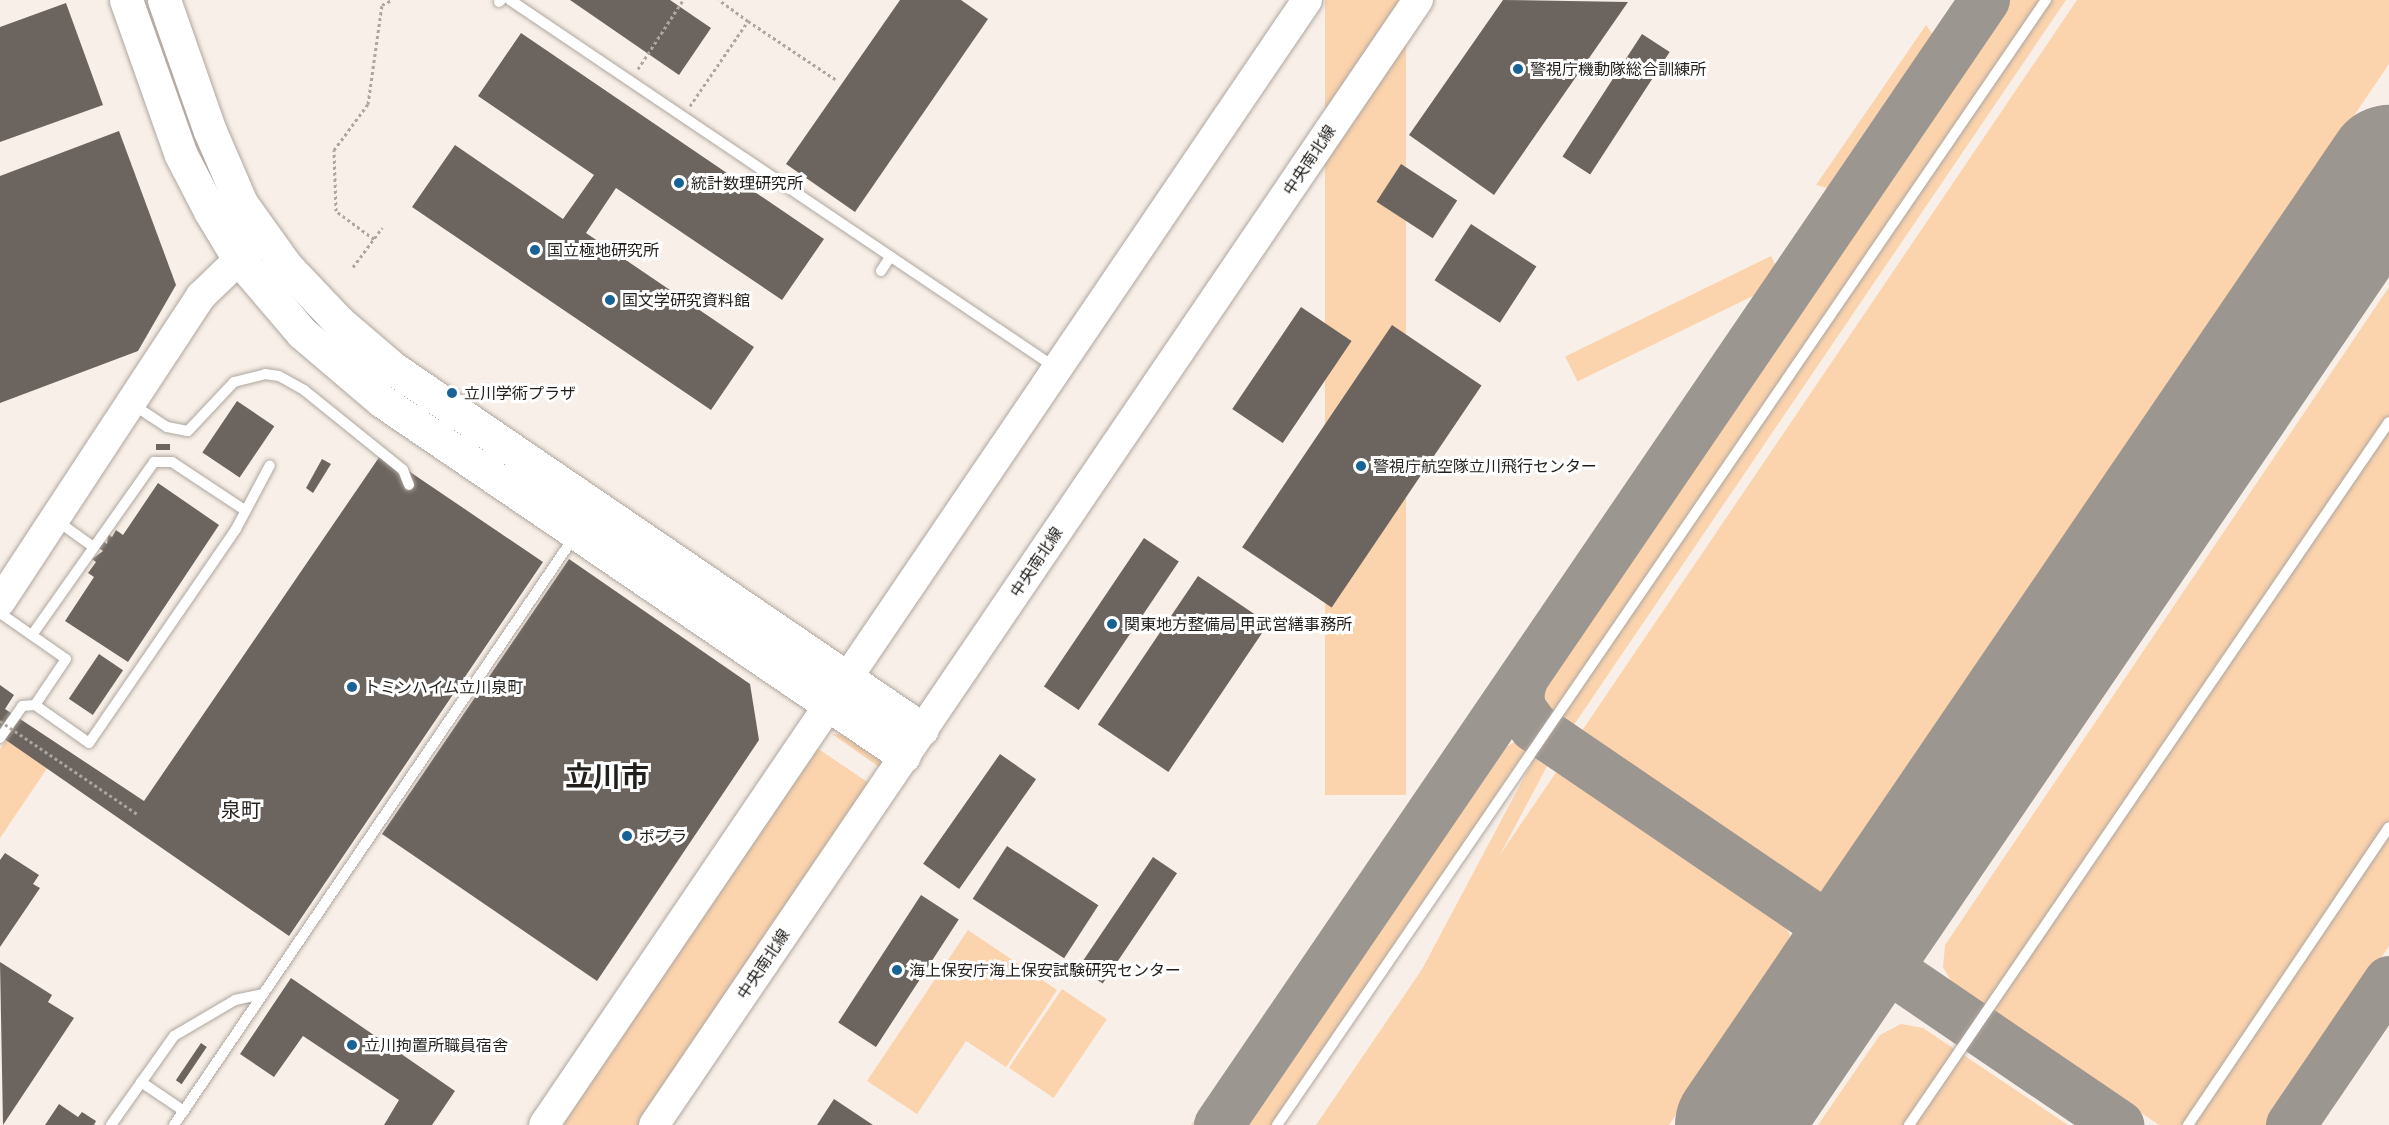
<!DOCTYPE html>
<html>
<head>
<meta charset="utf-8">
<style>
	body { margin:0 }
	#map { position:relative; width:2389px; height:1125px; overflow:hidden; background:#f8f0e8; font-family:Lato,"Noto Sans JP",sans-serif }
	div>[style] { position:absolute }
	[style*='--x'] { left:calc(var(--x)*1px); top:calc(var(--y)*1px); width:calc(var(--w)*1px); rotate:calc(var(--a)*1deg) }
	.green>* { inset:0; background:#fbd3ad; transform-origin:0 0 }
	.taxiway>* { height:50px; margin:-25px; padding:0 25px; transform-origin:25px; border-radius:25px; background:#9c9690 }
	.runway>* { height:124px; margin:-62px; padding:0 62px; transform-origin:62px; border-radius:62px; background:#9c9690 }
	.building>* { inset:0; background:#6c655f; transform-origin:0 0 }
	.path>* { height:3px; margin-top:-1.5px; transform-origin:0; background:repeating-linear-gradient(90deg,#ada7a1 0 3px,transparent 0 6px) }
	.roads { filter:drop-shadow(0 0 2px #aea69f) drop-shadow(0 0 2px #aea69f) }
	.lane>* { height:10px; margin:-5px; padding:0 5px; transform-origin:5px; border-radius:5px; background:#fff }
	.secondary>* { height:30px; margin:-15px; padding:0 15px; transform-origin:15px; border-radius:15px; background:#fff }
	.primary>* { height:33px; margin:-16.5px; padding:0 16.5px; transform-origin:16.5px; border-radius:16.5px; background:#fff }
	.path-bridge>* { height:3px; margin-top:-1.5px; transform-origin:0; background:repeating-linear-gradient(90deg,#ada7a1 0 3px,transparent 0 6px) }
	.dots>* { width:16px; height:16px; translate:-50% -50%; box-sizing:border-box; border:3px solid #fff; border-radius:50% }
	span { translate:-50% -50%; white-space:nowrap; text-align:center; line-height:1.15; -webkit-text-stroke:6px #fff; paint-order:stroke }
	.poi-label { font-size:16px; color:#211e1b }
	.left { translate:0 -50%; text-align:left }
	.street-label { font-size:16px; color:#211e1b }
	.quarter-label { font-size:20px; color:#211e1b }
	.town-label { font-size:28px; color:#211e1b; font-weight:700 }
</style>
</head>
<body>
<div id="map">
	<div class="green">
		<i style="left:1325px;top:0;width:81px;height:795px"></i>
		<i style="clip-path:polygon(2006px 0,2040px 0,1547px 726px,1533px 711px,1537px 690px)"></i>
		<i style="clip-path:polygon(2051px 0,2066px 0,1565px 738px,1553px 730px)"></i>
		<i style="clip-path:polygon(2077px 0,2389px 0,2389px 64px,1830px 889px,1818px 898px,1808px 898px,1573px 744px)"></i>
		<i style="clip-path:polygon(1926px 25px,1933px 35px,1934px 56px,1846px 185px,1830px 189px,1816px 185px)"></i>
		<i style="left:1771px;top:256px;width:28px;height:229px;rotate:64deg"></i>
		<i style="clip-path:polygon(2389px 287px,2389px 946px,2267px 1125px,2159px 1125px,1954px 986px,1943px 967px,1945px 945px)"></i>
		<i style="clip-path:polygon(832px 734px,843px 735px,880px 759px,882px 769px)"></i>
		<i style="clip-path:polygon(7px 739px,48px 767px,0 838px,0 749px)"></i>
		<i style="clip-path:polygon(1516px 741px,1530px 746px,1273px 1125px,1242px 1125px,1495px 754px)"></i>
		<i style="left:817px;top:748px;width:69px;height:457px;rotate:34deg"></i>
		<i style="left:1537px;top:753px;width:15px;height:449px;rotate:28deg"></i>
		<i style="clip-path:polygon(1559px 768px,1772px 911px,1790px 934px,1787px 950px,1669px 1125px,1316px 1125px)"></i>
		<i style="left:1326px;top:926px;width:16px;height:63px;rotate:35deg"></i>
		<i style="clip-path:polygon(968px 930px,1057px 990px,1006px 1067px,966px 1041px,917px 1114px,867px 1081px)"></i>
		<i style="left:1062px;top:989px;width:54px;height:95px;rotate:34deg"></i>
		<i style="left:1279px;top:995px;width:17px;height:76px;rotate:33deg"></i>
		<i style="clip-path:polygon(1901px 1024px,1923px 1028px,2068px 1125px,1818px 1125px,1880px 1035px)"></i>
		<i style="clip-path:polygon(1228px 1073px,1240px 1081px,1209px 1125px,1191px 1125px)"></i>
	</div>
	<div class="taxiway">
		<i style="--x:1523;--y:679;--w:16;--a:105"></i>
		<i style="--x:1519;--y:694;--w:15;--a:82"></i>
		<i style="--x:1521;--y:709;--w:22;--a:54"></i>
		<i style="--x:1534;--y:727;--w:708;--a:34.23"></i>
		<i style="--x:1219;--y:1125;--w:1361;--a:-55.75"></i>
		<i style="--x:2291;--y:1125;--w:174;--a:-55.8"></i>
	</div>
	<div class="runway">
		<i style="--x:1737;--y:1125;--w:1159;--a:-55.76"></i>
	</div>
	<div class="building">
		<i style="clip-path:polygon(570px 0,670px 0,711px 28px,679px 75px)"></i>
		<i style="clip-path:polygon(900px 0,961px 0,988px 19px,855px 212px,786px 164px)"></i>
		<i style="clip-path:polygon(1503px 0,1628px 2px,1494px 195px,1409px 135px)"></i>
		<i style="clip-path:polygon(66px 3px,103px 105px,0 142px,0 27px)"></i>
		<i style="clip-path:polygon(521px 33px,824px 239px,782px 300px,616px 188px,586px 233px,754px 347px,711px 410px,412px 207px,455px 145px,563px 219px,594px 175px,478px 96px)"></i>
		<i style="left:1642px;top:34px;width:33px;height:146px;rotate:33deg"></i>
		<i style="clip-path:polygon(119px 131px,176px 285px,138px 351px,0 403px,0 176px)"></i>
		<i style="left:1401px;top:164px;width:67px;height:45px;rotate:33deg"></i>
		<i style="left:1471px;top:224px;width:78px;height:67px;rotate:33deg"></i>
		<i style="left:1301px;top:307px;width:61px;height:123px;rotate:34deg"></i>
		<i style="left:1392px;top:325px;width:108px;height:268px;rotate:34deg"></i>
		<i style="left:237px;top:401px;width:45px;height:62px;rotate:34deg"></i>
		<i style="left:156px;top:444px;width:14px;height:6px"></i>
		<i style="clip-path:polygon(382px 453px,543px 562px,289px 936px,0 736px,0 685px,14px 695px,5px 709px,144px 801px)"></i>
		<i style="clip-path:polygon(322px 459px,331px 464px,313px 493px,306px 488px)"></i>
		<i style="clip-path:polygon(158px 483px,219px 525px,128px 662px,65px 621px,94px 577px,88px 573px,96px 562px,92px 559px,103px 551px,99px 548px,103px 541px,107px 544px,108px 534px,112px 537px,116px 530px,123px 535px)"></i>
		<i style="left:1144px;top:538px;width:42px;height:179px;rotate:34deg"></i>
		<i style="clip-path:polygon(569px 559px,750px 684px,759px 740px,597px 981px,382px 834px)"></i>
		<i style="left:1198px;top:576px;width:85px;height:179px;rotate:34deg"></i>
		<i style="left:99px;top:654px;width:29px;height:54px;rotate:34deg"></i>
		<i style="left:1000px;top:754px;width:44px;height:134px;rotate:35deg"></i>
		<i style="left:1007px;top:846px;width:109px;height:63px;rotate:33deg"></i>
		<i style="clip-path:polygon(5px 853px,39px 875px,33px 884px,40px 888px,0 947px,0 860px)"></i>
		<i style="left:1153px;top:857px;width:29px;height:133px;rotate:34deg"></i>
		<i style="left:921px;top:895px;width:45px;height:152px;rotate:33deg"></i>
		<i style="clip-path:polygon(0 962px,52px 995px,48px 1002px,74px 1018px,3px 1125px)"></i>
		<i style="clip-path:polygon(291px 978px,455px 1091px,432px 1125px,384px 1125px,399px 1100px,303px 1036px,274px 1077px,240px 1054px)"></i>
		<i style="left:201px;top:1043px;width:7px;height:45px;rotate:34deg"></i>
		<i style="clip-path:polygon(834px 1099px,873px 1125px,817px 1125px)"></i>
		<i style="clip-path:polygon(59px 1104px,78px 1117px,82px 1112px,96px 1121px,94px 1125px,45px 1125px)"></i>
	</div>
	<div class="path">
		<i style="--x:748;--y:21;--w:105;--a:33.7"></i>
		<i style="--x:638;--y:69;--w:82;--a:-56.9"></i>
		<i style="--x:690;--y:106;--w:103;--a:-55.7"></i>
		<i style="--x:748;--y:21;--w:36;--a:-144"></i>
		<i style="--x:374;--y:239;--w:47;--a:-143.6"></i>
		<i style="--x:336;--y:211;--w:61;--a:-91.9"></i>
		<i style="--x:334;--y:150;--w:57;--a:-53.5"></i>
		<i style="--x:368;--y:104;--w:100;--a:-82"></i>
		<i style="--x:382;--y:5;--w:11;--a:-27"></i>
		<i style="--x:353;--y:267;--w:49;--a:-53.4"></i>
	</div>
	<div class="roads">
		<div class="lane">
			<i style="--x:510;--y:0;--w:658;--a:33.98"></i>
			<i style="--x:499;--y:2;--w:3;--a:-45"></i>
			<i style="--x:881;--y:271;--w:17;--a:-57"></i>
			<i style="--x:132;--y:404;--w:42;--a:33.3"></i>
			<i style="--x:167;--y:427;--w:21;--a:11"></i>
			<i style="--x:188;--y:431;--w:67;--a:-46.8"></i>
			<i style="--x:234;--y:382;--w:32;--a:-14"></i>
			<i style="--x:265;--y:374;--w:14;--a:8"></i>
			<i style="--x:279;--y:376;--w:29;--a:29"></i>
			<i style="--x:304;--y:390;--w:127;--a:38.9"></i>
			<i style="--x:403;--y:470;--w:16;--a:68"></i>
			<i style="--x:56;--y:520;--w:44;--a:35.8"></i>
			<i style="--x:0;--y:613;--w:80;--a:34.9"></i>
			<i style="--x:66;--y:659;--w:55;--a:124"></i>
			<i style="--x:35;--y:705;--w:66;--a:35.1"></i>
			<i style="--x:89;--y:743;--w:260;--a:-55.5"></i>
			<i style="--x:236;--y:529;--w:72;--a:-62"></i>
			<i style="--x:32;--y:635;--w:212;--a:-54.8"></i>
			<i style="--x:154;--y:462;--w:18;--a:0"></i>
			<i style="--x:172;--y:462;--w:85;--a:33.5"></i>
			<i style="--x:0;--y:738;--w:39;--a:-55"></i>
			<i style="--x:22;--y:706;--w:13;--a:-4"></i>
			<i style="--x:141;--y:1082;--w:52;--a:34"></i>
			<i style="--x:111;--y:1125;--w:109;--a:-54.7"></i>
			<i style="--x:174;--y:1036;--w:71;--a:-30.5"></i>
			<i style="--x:235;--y:1000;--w:29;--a:-12"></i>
			<i style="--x:174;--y:1125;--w:711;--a:-55.77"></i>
			<i style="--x:1277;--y:1125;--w:1363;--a:-55.65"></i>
			<i style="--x:1909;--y:1125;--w:851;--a:-55.68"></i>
			<i style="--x:2188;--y:1125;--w:359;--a:-56"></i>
		</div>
		<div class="secondary">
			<i style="--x:0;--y:602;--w:366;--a:-56.7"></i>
			<i style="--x:201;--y:296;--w:78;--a:-44"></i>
			<i style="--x:544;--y:1125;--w:1359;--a:-55.85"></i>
			<i style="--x:654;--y:1125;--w:1360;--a:-55.82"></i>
		</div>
		<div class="primary">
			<i style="--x:126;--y:0;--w:164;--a:70.5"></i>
			<i style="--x:181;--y:155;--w:63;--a:62.6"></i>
			<i style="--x:210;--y:211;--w:56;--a:58.9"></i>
			<i style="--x:239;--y:259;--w:97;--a:49.6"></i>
			<i style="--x:302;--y:333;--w:105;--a:40.4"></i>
			<i style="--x:382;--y:401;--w:631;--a:34.22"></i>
			<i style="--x:164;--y:0;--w:139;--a:70.7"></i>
			<i style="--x:210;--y:131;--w:78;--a:66.7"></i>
			<i style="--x:241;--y:203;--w:77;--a:54.5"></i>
			<i style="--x:286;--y:266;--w:77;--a:46.6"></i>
			<i style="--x:339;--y:322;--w:72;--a:40.5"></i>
			<i style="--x:394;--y:369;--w:639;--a:34.29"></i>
		</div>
	</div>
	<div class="path-bridge">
		<i style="--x:0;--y:721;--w:168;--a:34.1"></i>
	</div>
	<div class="dots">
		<i style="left:1518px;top:69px;background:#186296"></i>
		<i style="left:679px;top:183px;background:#186296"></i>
		<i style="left:535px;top:250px;background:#186296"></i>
		<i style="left:610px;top:300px;background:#186296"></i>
		<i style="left:452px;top:393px;background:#186296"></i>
		<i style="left:1361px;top:466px;background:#186296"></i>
		<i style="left:1112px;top:624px;background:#186296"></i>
		<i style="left:352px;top:687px;background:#186296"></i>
		<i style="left:627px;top:836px;background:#186296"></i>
		<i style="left:897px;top:970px;background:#186296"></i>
		<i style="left:352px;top:1045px;background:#186296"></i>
	</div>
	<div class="poi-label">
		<span class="left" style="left:1530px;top:69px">警視庁機動隊総合訓練所</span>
		<span class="left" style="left:691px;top:183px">統計数理研究所</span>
		<span class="left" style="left:547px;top:250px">国立極地研究所</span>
		<span class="left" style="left:622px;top:300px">国文学研究資料館</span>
		<span class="left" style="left:464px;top:393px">立川学術プラザ</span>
		<span class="left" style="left:1373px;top:466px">警視庁航空隊立川飛行センター</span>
		<span class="left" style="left:1124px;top:624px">関東地方整備局 甲武営繕事務所</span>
		<span class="left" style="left:364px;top:687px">トミンハイム立川泉町</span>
		<span class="left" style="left:639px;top:836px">ポプラ</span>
		<span class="left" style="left:909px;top:970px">海上保安庁海上保安試験研究センター</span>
		<span class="left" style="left:364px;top:1045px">立川拘置所職員宿舎</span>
	</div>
	<div class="street-label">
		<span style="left:1309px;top:160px;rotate:-56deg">中央南北線</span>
		<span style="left:1036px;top:562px;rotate:-56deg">中央南北線</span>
		<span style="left:763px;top:964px;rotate:-56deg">中央南北線</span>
	</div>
	<div class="quarter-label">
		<span style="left:241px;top:809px">泉町</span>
	</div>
	<div class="town-label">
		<span style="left:607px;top:775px">立川市</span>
	</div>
</div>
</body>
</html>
